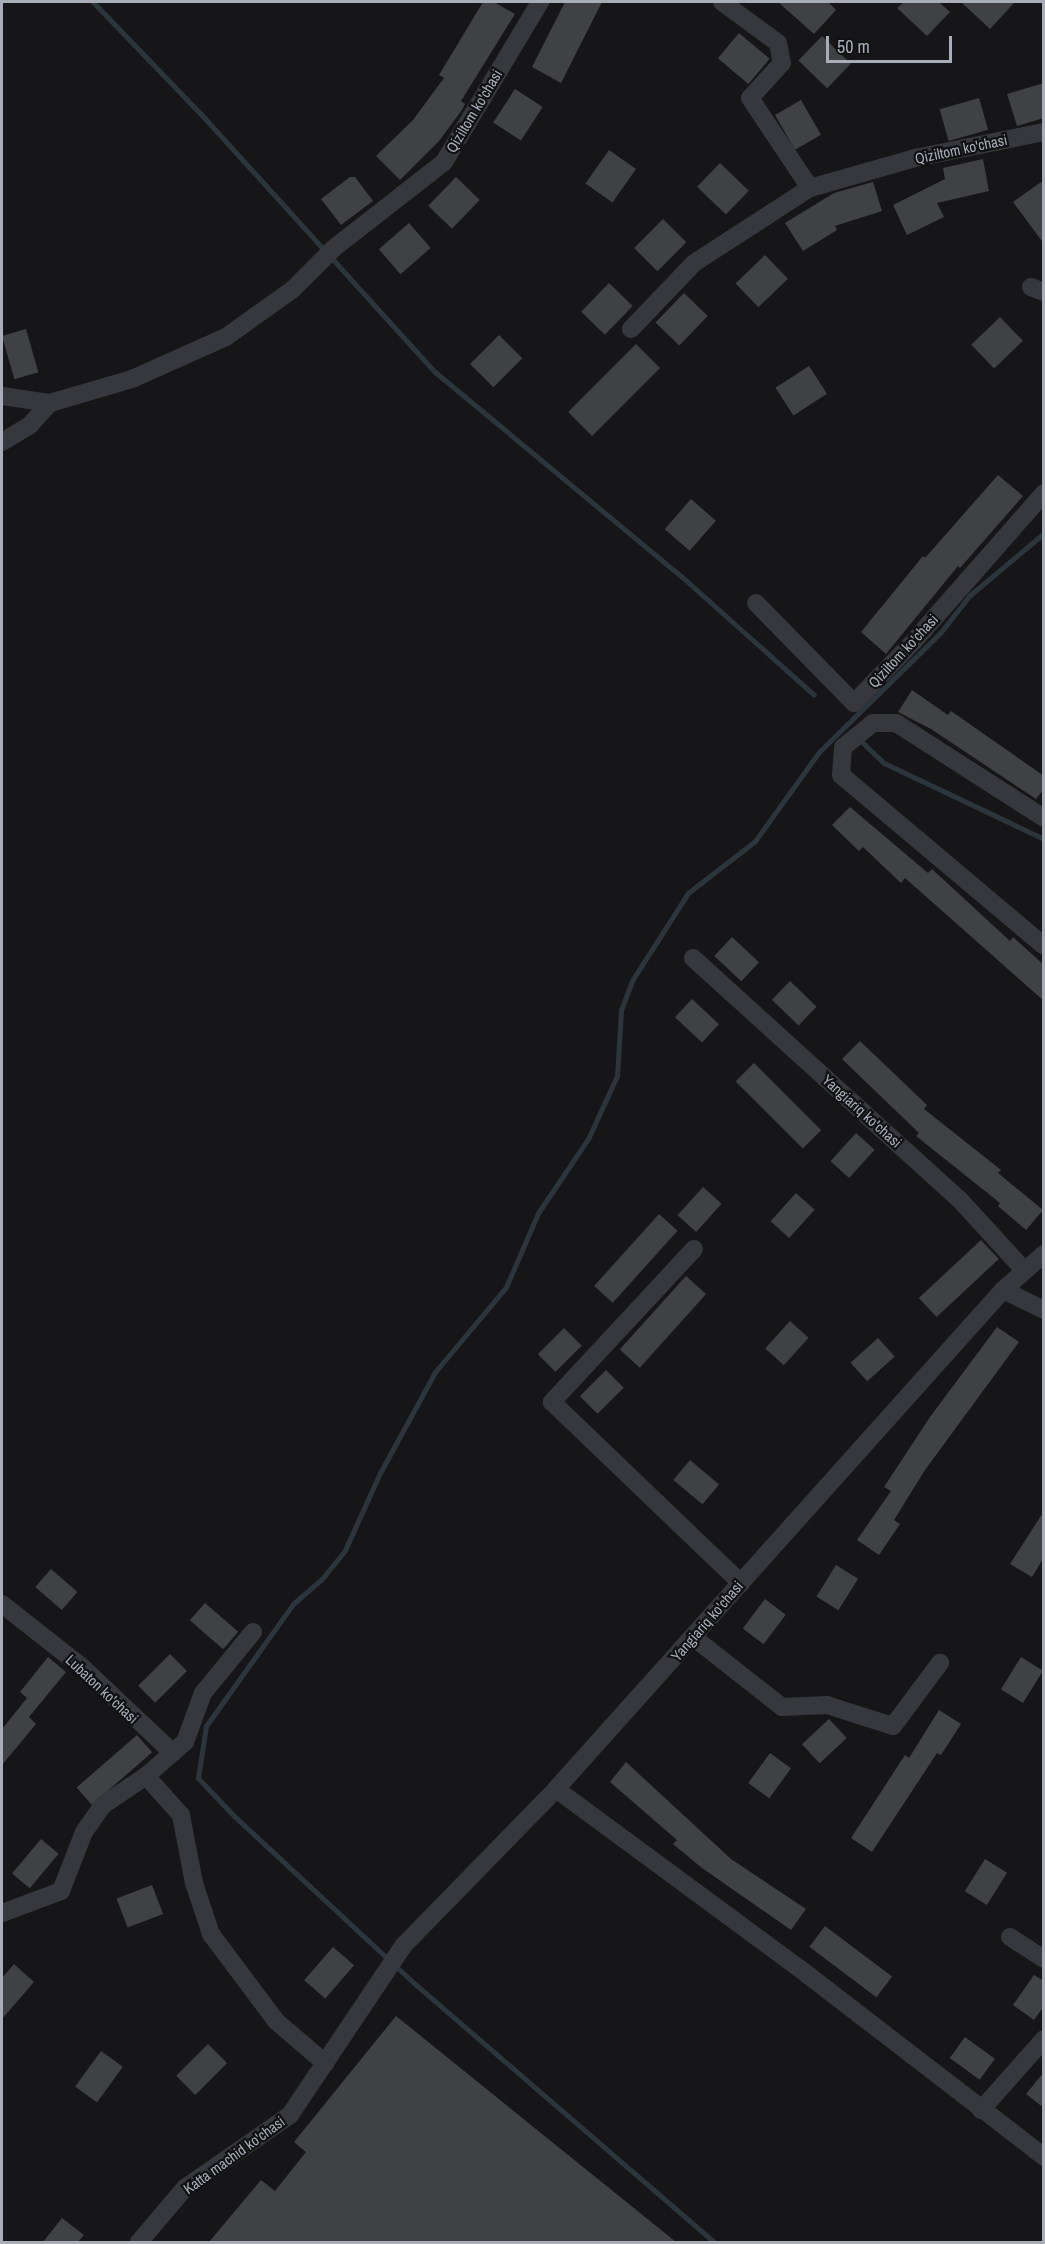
<!DOCTYPE html>
<html>
<head>
<meta charset="utf-8">
<style>
	body { margin:0 }
	#map { position:relative; width:1045px; height:2244px; overflow:hidden; background:#161618; font-family:"Archivo Narrow",sans-serif }
	div>[style] { position:absolute }
	[style*='--x'] { left:calc(var(--x)*1px); top:calc(var(--y)*1px); width:calc(var(--w)*1px); rotate:calc(var(--a)*1deg) }
	.stream>* { height:5px; margin:-2.5px; padding:0 2.5px; transform-origin:2.5px; border-radius:2.5px; background:#2c353c }
	.building>* { inset:0; background:#404145; transform-origin:0 0 }
	.street>* { height:18px; margin:-9px; padding:0 9px; transform-origin:9px; border-radius:9px; background:#37383d }
	span { translate:-50% -50%; white-space:nowrap; text-align:center; line-height:1.15; -webkit-text-stroke:4.5px #111113; paint-order:stroke }
	.street-label { font-size:15px; color:#a8adb8 }
	.frame { position:absolute; inset:0; border:3px solid #a8adb8; pointer-events:none }
	.scale { position:absolute; left:826px; top:36px; width:126px; height:27px; box-sizing:border-box; border:3px solid #a8adb8; border-top:0; padding-left:8px; font-size:18px; line-height:21px; white-space:nowrap; color:#a8adb8; -webkit-text-stroke:4px #111113; paint-order:stroke }
</style>
</head>
<body>
<div id="map">
	<div class="stream">
		<i style="--x:93;--y:2;--w:154;--a:46.1"></i>
		<i style="--x:200;--y:113;--w:350;--a:47.8"></i>
		<i style="--x:435;--y:372;--w:320;--a:39.7"></i>
		<i style="--x:681;--y:576;--w:178;--a:41.8"></i>
		<i style="--x:863;--y:743;--w:29;--a:44"></i>
		<i style="--x:884;--y:763;--w:177;--a:25.4"></i>
		<i style="--x:714;--y:2242;--w:394;--a:-139.2"></i>
		<i style="--x:416;--y:1985;--w:247;--a:-137.1"></i>
		<i style="--x:235;--y:1817;--w:54;--a:-133.5"></i>
		<i style="--x:198;--y:1778;--w:53;--a:-81.3"></i>
		<i style="--x:206;--y:1726;--w:150;--a:-54.5"></i>
		<i style="--x:293;--y:1604;--w:37;--a:-41"></i>
		<i style="--x:321;--y:1580;--w:38;--a:-51"></i>
		<i style="--x:345;--y:1550;--w:85;--a:-65.6"></i>
		<i style="--x:380;--y:1473;--w:115;--a:-61.4"></i>
		<i style="--x:435;--y:1372;--w:111;--a:-50.1"></i>
		<i style="--x:506;--y:1287;--w:81;--a:-66.6"></i>
		<i style="--x:538;--y:1213;--w:89;--a:-56"></i>
		<i style="--x:588;--y:1139;--w:69;--a:-65.3"></i>
		<i style="--x:617;--y:1076;--w:66;--a:-86.5"></i>
		<i style="--x:621;--y:1010;--w:33;--a:-69"></i>
		<i style="--x:633;--y:979;--w:102;--a:-57.4"></i>
		<i style="--x:688;--y:893;--w:85;--a:-37.8"></i>
		<i style="--x:755;--y:841;--w:110;--a:-54.3"></i>
		<i style="--x:819;--y:752;--w:171;--a:-44.5"></i>
		<i style="--x:941;--y:632;--w:46;--a:-52.1"></i>
		<i style="--x:969;--y:596;--w:98;--a:-40"></i>
	</div>
	<div class="building">
		<i style="clip-path:polygon(483px 2px,494px 2px,515px 14px,461px 101px,465px 104px,462px 110px,439px 141px,400px 180px,376px 156px,413px 120px,444px 78px,439px 75px)"></i>
		<i style="clip-path:polygon(565px 2px,602px 2px,561px 83px,532px 67px)"></i>
		<i style="clip-path:polygon(778px 2px,828px 2px,836px 10px,814px 34px)"></i>
		<i style="clip-path:polygon(904px 2px,939px 2px,950px 12px,927px 36px,897px 8px)"></i>
		<i style="clip-path:polygon(961px 2px,1015px 2px,990px 29px)"></i>
		<i style="left:739px;top:33px;width:40px;height:33px;rotate:40deg"></i>
		<i style="left:822px;top:36px;width:40px;height:34px;rotate:44deg"></i>
		<i style="clip-path:polygon(1044px 83px,1044px 118px,1017px 126px,1007px 94px)"></i>
		<i style="left:515px;top:89px;width:33px;height:40px;rotate:33deg"></i>
		<i style="left:979px;top:98px;width:33px;height:41px;rotate:74deg"></i>
		<i style="left:801px;top:100px;width:40px;height:30px;rotate:60deg"></i>
		<i style="left:609px;top:150px;width:33px;height:41px;rotate:35deg"></i>
		<i style="clip-path:polygon(983px 159px,989px 191px,937px 203px,944px 217px,907px 235px,893px 205px,945px 179px,943px 168px)"></i>
		<i style="left:720px;top:163px;width:40px;height:33px;rotate:44deg"></i>
		<i style="clip-path:polygon(350px 177px,355px 177px,373px 201px,341px 225px,321px 199px)"></i>
		<i style="left:456px;top:177px;width:33px;height:40px;rotate:44deg"></i>
		<i style="clip-path:polygon(1044px 180px,1044px 244px,1013px 202px)"></i>
		<i style="clip-path:polygon(873px 182px,882px 211px,835px 226px,837px 230px,803px 251px,785px 223px,834px 193px)"></i>
		<i style="left:663px;top:219px;width:33px;height:41px;rotate:45deg"></i>
		<i style="left:409px;top:223px;width:33px;height:40px;rotate:49deg"></i>
		<i style="left:765px;top:255px;width:33px;height:41px;rotate:46deg"></i>
		<i style="left:609px;top:283px;width:33px;height:40px;rotate:44deg"></i>
		<i style="left:684px;top:293px;width:33px;height:41px;rotate:44deg"></i>
		<i style="left:1000px;top:317px;width:33px;height:40px;rotate:46deg"></i>
		<i style="left:26px;top:329px;width:45px;height:25px;rotate:74deg"></i>
		<i style="left:499px;top:335px;width:33px;height:41px;rotate:45deg"></i>
		<i style="left:636px;top:344px;width:34px;height:96px;rotate:45deg"></i>
		<i style="left:809px;top:366px;width:33px;height:40px;rotate:57deg"></i>
		<i style="clip-path:polygon(998px 475px,1023px 496px,960px 568px,958px 566px,886px 654px,861px 632px,923px 556px,925px 558px)"></i>
		<i style="left:691px;top:499px;width:33px;height:40px;rotate:41deg"></i>
		<i style="clip-path:polygon(912px 690px,948px 715px,951px 711px,1044px 776px,1044px 789px,1036px 799px,931px 729px,898px 712px)"></i>
		<i style="clip-path:polygon(850px 807px,928px 873px,932px 869px,1010px 941px,1013px 937px,1044px 965px,1044px 1001px,905px 878px,901px 883px,863px 847px,859px 851px,832px 825px)"></i>
		<i style="left:732px;top:937px;width:37px;height:26px;rotate:43deg"></i>
		<i style="left:790px;top:981px;width:37px;height:26px;rotate:44deg"></i>
		<i style="left:692px;top:999px;width:37px;height:25px;rotate:43deg"></i>
		<i style="clip-path:polygon(860px 1041px,927px 1105px,924px 1109px,1001px 1170px,998px 1173px,1043px 1210px,1026px 1230px,998px 1206px,1000px 1203px,916px 1136px,919px 1133px,842px 1059px)"></i>
		<i style="left:754px;top:1063px;width:95px;height:26px;rotate:45deg"></i>
		<i style="left:856px;top:1133px;width:25px;height:38px;rotate:42deg"></i>
		<i style="left:703px;top:1187px;width:25px;height:38px;rotate:42deg"></i>
		<i style="left:796px;top:1193px;width:25px;height:38px;rotate:42deg"></i>
		<i style="left:659px;top:1214px;width:25px;height:97px;rotate:42deg"></i>
		<i style="left:981px;top:1240px;width:26px;height:85px;rotate:47deg"></i>
		<i style="left:686px;top:1276px;width:27px;height:99px;rotate:42deg"></i>
		<i style="left:790px;top:1321px;width:25px;height:37px;rotate:42deg"></i>
		<i style="clip-path:polygon(997px 1327px,1019px 1342px,925px 1470px,894px 1520px,900px 1524px,879px 1555px,857px 1540px,891px 1491px,884px 1487px,930px 1417px)"></i>
		<i style="left:564px;top:1328px;width:25px;height:37px;rotate:45deg"></i>
		<i style="left:878px;top:1338px;width:25px;height:37px;rotate:48deg"></i>
		<i style="left:606px;top:1370px;width:25px;height:37px;rotate:45deg"></i>
		<i style="left:690px;top:1460px;width:38px;height:26px;rotate:40deg"></i>
		<i style="clip-path:polygon(1044px 1511px,1044px 1557px,1032px 1577px,1010px 1564px)"></i>
		<i style="left:836px;top:1565px;width:26px;height:37px;rotate:32deg"></i>
		<i style="left:51px;top:1569px;width:35px;height:24px;rotate:41deg"></i>
		<i style="left:765px;top:1599px;width:26px;height:37px;rotate:37deg"></i>
		<i style="left:205px;top:1603px;width:44px;height:23px;rotate:41deg"></i>
		<i style="left:170px;top:1654px;width:24px;height:45px;rotate:45deg"></i>
		<i style="clip-path:polygon(48px 1657px,66px 1672px,29px 1717px,36px 1724px,2px 1765px,2px 1729px,27px 1698px,20px 1692px)"></i>
		<i style="left:1021px;top:1657px;width:26px;height:38px;rotate:32deg"></i>
		<i style="clip-path:polygon(939px 1710px,961px 1724px,941px 1755px,937px 1753px,872px 1852px,851px 1838px,905px 1755px,909px 1758px)"></i>
		<i style="left:829px;top:1719px;width:26px;height:37px;rotate:47deg"></i>
		<i style="left:137px;top:1735px;width:23px;height:80px;rotate:49deg"></i>
		<i style="left:770px;top:1753px;width:26px;height:37px;rotate:36deg"></i>
		<i style="clip-path:polygon(626px 1762px,731px 1859px,806px 1909px,791px 1930px,702px 1868px,673px 1844px,677px 1840px,610px 1782px)"></i>
		<i style="left:41px;top:1839px;width:23px;height:45px;rotate:40deg"></i>
		<i style="left:985px;top:1859px;width:26px;height:38px;rotate:32deg"></i>
		<i style="left:152px;top:1885px;width:31px;height:38px;rotate:69deg"></i>
		<i style="left:825px;top:1926px;width:84px;height:26px;rotate:37deg"></i>
		<i style="left:333px;top:1947px;width:28px;height:44px;rotate:41deg"></i>
		<i style="clip-path:polygon(14px 1964px,34px 1982px,2px 2019px,2px 1978px)"></i>
		<i style="clip-path:polygon(1034px 1975px,1044px 1981px,1044px 2006px,1034px 2020px,1013px 2005px)"></i>
		<i style="clip-path:polygon(396px 2016px,676px 2242px,209px 2242px,261px 2180px,275px 2191px,306px 2152px,294px 2142px)"></i>
		<i style="left:965px;top:2037px;width:37px;height:26px;rotate:36deg"></i>
		<i style="left:208px;top:2044px;width:27px;height:45px;rotate:45deg"></i>
		<i style="left:101px;top:2051px;width:27px;height:44px;rotate:36deg"></i>
		<i style="clip-path:polygon(1044px 2072px,1044px 2108px,1026px 2094px)"></i>
		<i style="clip-path:polygon(62px 2218px,84px 2235px,78px 2242px,43px 2242px)"></i>
	</div>
	<div class="street">
		<i style="--x:722;--y:2;--w:69;--a:36.2"></i>
		<i style="--x:778;--y:43;--w:20;--a:79"></i>
		<i style="--x:782;--y:63;--w:47;--a:132.4"></i>
		<i style="--x:750;--y:98;--w:108;--a:56.3"></i>
		<i style="--x:1031;--y:287;--w:14;--a:21"></i>
		<i style="--x:631;--y:329;--w:91;--a:-46.3"></i>
		<i style="--x:694;--y:263;--w:138;--a:-32.9"></i>
		<i style="--x:810;--y:188;--w:109;--a:-15.9"></i>
		<i style="--x:915;--y:158;--w:132;--a:-11.4"></i>
		<i style="--x:2;--y:396;--w:49;--a:8.3"></i>
		<i style="--x:2;--y:442;--w:33;--a:-31"></i>
		<i style="--x:30;--y:425;--w:30;--a:-48"></i>
		<i style="--x:50;--y:403;--w:85;--a:-16.3"></i>
		<i style="--x:132;--y:379;--w:103;--a:-24.1"></i>
		<i style="--x:226;--y:337;--w:81;--a:-35.5"></i>
		<i style="--x:292;--y:290;--w:59;--a:-45"></i>
		<i style="--x:334;--y:248;--w:140;--a:-38"></i>
		<i style="--x:444;--y:162;--w:187;--a:-59"></i>
		<i style="--x:756;--y:603;--w:140;--a:45.6"></i>
		<i style="--x:854;--y:703;--w:86;--a:-45.9"></i>
		<i style="--x:914;--y:641;--w:197;--a:-48.7"></i>
		<i style="--x:1044;--y:818;--w:176;--a:-147.3"></i>
		<i style="--x:896;--y:723;--w:23;--a:180"></i>
		<i style="--x:873;--y:723;--w:38;--a:141"></i>
		<i style="--x:843;--y:747;--w:28;--a:94"></i>
		<i style="--x:841;--y:775;--w:265;--a:40.1"></i>
		<i style="--x:693;--y:958;--w:359;--a:42.2"></i>
		<i style="--x:959;--y:1199;--w:96;--a:47.5"></i>
		<i style="--x:694;--y:1249;--w:209;--a:132.9"></i>
		<i style="--x:552;--y:1402;--w:262;--a:43.8"></i>
		<i style="--x:1003;--y:1290;--w:46;--a:26"></i>
		<i style="--x:2;--y:1604;--w:102;--a:38.2"></i>
		<i style="--x:82;--y:1667;--w:125;--a:43.4"></i>
		<i style="--x:693;--y:1637;--w:113;--a:38.2"></i>
		<i style="--x:782;--y:1707;--w:45;--a:-2.5"></i>
		<i style="--x:827;--y:1705;--w:69;--a:17.7"></i>
		<i style="--x:893;--y:1726;--w:79;--a:-53.3"></i>
		<i style="--x:146;--y:1776;--w:52;--a:48.1"></i>
		<i style="--x:181;--y:1815;--w:69;--a:79.2"></i>
		<i style="--x:194;--y:1883;--w:54;--a:71.6"></i>
		<i style="--x:211;--y:1934;--w:109;--a:53.2"></i>
		<i style="--x:276;--y:2021;--w:65;--a:40.6"></i>
		<i style="--x:556;--y:1789;--w:313;--a:36.4"></i>
		<i style="--x:808;--y:1975;--w:298;--a:37.6"></i>
		<i style="--x:2;--y:1913;--w:63;--a:-20.4"></i>
		<i style="--x:61;--y:1891;--w:63;--a:-68.7"></i>
		<i style="--x:84;--y:1832;--w:33;--a:-55"></i>
		<i style="--x:103;--y:1805;--w:52;--a:-34"></i>
		<i style="--x:146;--y:1776;--w:52;--a:-41.1"></i>
		<i style="--x:185;--y:1742;--w:52;--a:-69.8"></i>
		<i style="--x:203;--y:1693;--w:79;--a:-50.7"></i>
		<i style="--x:1010;--y:1937;--w:40;--a:32.9"></i>
		<i style="--x:981;--y:2110;--w:95;--a:-48.4"></i>
		<i style="--x:139;--y:2242;--w:71;--a:-49.6"></i>
		<i style="--x:185;--y:2188;--w:128;--a:-34.8"></i>
		<i style="--x:290;--y:2115;--w:205;--a:-56.2"></i>
		<i style="--x:404;--y:1945;--w:218;--a:-45.7"></i>
		<i style="--x:556;--y:1789;--w:670;--a:-48.15"></i>
		<i style="--x:1003;--y:1290;--w:55;--a:-41.3"></i>
	</div>
	<div class="street-label">
		<span style="left:474px;top:111px;rotate:-59deg">Qiziltom ko'chasi</span>
		<span style="left:961px;top:149px;rotate:-12deg">Qiziltom ko'chasi</span>
		<span style="left:903px;top:651px;rotate:-47deg">Qiziltom ko'chasi</span>
		<span style="left:862px;top:1111px;rotate:42deg">Yangiariq ko'chasi</span>
		<span style="left:707px;top:1621px;rotate:-49deg">Yangiariq ko'chasi</span>
		<span style="left:102px;top:1689px;rotate:43deg">Lubaton ko'chasi</span>
		<span style="left:234px;top:2155px;rotate:-36deg">Katta machid ko'chasi</span>
	</div>
	<div class="frame"></div>
	<div class="scale">50 m</div>
</div>
</body>
</html>
